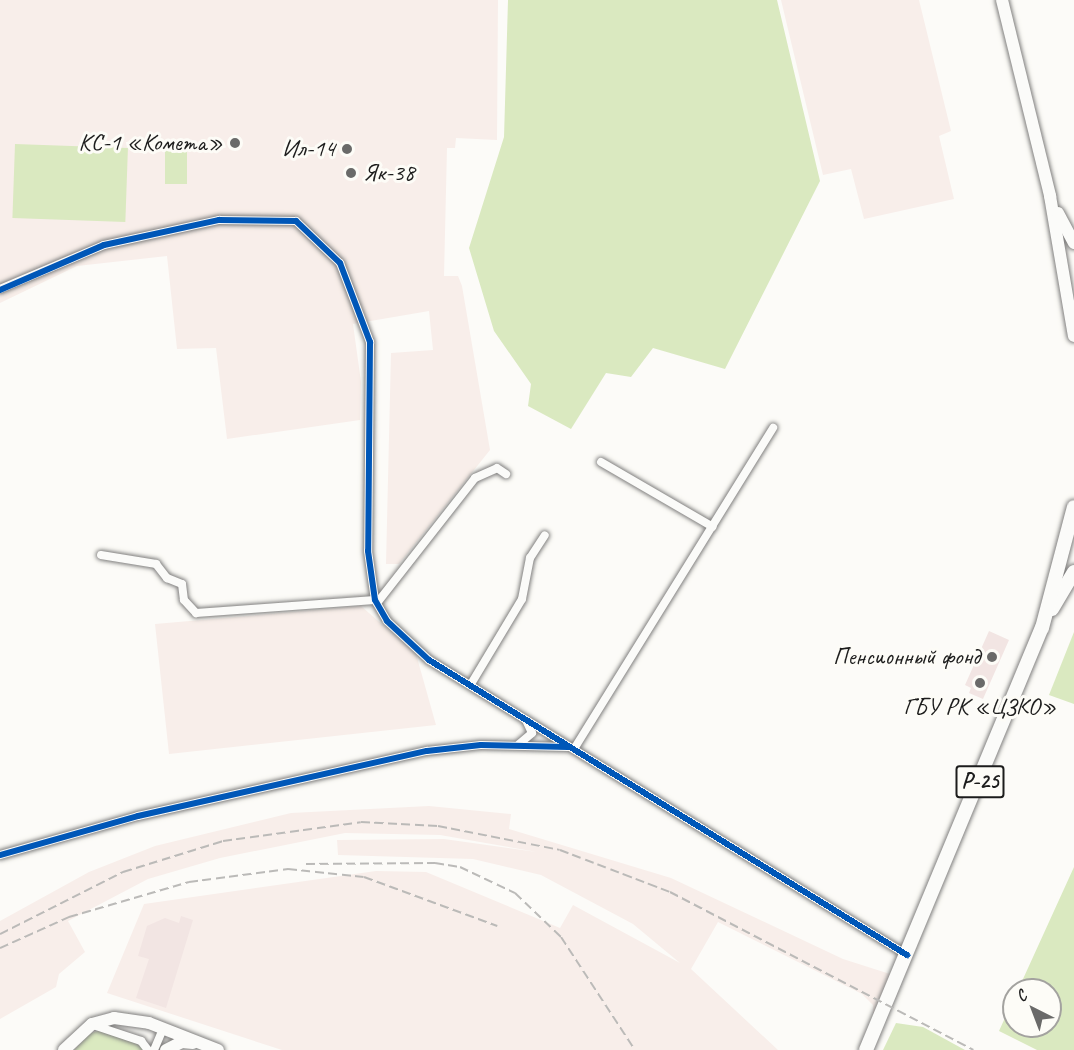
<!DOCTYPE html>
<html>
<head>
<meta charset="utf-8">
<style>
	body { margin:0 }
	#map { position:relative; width:1074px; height:1050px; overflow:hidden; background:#fcfbf8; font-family:Caveat,sans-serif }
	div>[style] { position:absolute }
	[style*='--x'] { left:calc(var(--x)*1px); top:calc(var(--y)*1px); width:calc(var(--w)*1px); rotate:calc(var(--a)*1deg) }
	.built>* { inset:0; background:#f8eeea }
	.green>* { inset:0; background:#dae9c0; transform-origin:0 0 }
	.building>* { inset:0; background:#f2e5e3 }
	.roads { filter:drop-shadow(0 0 2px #81807f) drop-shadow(0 0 2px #81807f) }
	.minor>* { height:8px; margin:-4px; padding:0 4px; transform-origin:4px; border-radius:4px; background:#fbfbf9 }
	.secondary>* { height:12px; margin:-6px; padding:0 6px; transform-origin:6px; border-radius:6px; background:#fbfbf9 }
	.primary>* { height:14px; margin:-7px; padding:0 7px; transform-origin:7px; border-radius:7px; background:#fbfbf9 }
	.rail>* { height:2px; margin-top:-1px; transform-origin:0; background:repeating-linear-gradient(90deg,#bbbab8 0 9px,transparent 0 13.5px) }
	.cycleway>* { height:6px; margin:-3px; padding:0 3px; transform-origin:3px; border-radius:3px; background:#0057b8 }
	.dots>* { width:16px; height:16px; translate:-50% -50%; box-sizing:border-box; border:3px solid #fdfcf7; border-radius:50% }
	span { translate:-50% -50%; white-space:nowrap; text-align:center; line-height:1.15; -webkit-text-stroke:6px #fdfcf7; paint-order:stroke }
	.shield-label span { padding:2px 4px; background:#fdfcf7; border:2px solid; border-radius:4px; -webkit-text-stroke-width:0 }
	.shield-label { font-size:22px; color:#1c1c1c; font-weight:700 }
	.poi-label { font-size:24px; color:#1c1c1c }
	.right { translate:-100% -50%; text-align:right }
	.left { translate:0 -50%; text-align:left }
	.north { position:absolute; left:1002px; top:978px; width:60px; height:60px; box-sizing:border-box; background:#fdfcf7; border:2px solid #a3a29f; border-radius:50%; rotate:318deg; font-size:16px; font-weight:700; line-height:24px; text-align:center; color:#1c1c1c }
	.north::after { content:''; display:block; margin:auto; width:21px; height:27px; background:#6a6a69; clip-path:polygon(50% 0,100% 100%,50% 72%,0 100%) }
</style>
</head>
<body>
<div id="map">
	<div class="built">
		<i style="clip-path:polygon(0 0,498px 0,497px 140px,456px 138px,455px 148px,447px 148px,444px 276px,458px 276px,462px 286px,490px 450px,399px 564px,386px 564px,391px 353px,433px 350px,429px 311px,353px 324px,361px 382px,360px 420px,227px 439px,216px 348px,177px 349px,167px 256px,77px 266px,0 303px)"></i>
		<i style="clip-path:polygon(781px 0,919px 0,951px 131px,939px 136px,954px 199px,864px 219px,851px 169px,823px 175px)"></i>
		<i style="clip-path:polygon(361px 606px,416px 654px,436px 725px,169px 754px,155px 624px)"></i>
		<i style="clip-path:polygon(429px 806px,511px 814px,509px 829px,671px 878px,843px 959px,890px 974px,892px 982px,873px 1023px,873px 1005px,862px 994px,718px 922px,691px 969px,778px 1050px,282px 1050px,107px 993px,144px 904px,376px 871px,426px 872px,560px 928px,573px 905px,680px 963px,633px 924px,541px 875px,473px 859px,338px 855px,337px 840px,444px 839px,537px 852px,440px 835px,345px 833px,220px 858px,148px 879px,68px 921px,85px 952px,59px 974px,56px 987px,0 1019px,0 921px,89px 872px,155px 846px,291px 813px)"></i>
	</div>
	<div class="green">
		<i style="clip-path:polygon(508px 0,777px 0,820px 181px,725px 369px,653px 348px,631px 377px,606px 373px,571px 429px,528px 406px,531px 384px,494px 331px,469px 248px,504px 137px)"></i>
		<i style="left:165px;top:141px;width:22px;height:43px"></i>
		<i style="left:15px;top:144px;width:113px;height:74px;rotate:2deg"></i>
		<i style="clip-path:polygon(1074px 632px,1074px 704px,1049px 695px)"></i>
		<i style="clip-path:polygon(1074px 867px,1074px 1050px,1037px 1050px,999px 1031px,1014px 998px,1014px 1026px,1050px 1026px,1050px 990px,1018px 990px)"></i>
		<i style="clip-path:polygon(896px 1023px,923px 1027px,965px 1050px,883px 1050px)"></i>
		<i style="clip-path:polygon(101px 1030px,140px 1044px,143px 1050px,74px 1050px,91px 1033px)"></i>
	</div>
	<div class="building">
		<i style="clip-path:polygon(989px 631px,1009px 640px,983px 699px,969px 693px,971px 688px,965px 685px)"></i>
		<i style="clip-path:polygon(181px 916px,193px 920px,166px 1008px,136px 998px,149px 959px,138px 956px,147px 926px,165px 918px,179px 923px)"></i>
	</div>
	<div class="roads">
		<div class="minor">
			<i style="--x:0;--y:289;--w:113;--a:-22.9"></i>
			<i style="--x:104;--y:245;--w:118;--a:-12.3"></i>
			<i style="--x:219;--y:220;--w:77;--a:0.7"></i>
			<i style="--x:296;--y:221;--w:61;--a:43.7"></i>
			<i style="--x:340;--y:263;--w:85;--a:69.2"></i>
			<i style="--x:370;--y:342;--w:209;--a:90.5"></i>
			<i style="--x:368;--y:551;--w:49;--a:81.9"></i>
			<i style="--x:375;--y:600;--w:24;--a:60"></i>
			<i style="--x:387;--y:621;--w:57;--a:42.9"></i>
			<i style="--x:429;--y:660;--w:562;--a:31.68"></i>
			<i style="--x:601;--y:462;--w:129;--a:30.1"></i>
			<i style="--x:101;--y:555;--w:56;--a:9.3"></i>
			<i style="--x:156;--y:564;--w:18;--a:52"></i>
			<i style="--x:167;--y:578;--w:16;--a:22"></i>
			<i style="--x:182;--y:584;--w:16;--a:83"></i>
			<i style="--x:184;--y:600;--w:18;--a:47"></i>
			<i style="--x:196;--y:613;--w:179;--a:-4.2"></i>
			<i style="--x:377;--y:603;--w:159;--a:-51.9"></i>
			<i style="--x:475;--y:478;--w:24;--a:-24"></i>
			<i style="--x:497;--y:468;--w:11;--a:34"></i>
			<i style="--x:471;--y:684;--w:99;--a:-59"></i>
			<i style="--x:522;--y:599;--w:42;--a:-79"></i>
			<i style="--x:530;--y:558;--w:27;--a:-57"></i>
			<i style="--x:519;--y:744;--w:17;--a:-40"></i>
			<i style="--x:532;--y:733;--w:14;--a:-115"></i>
			<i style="--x:574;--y:749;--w:378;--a:-58.2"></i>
			<i style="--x:0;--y:855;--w:143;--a:-15.8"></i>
			<i style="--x:138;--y:816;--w:296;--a:-12.7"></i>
			<i style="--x:427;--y:751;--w:54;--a:-6.3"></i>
			<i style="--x:481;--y:745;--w:87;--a:1.3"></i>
			<i style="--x:93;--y:1025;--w:51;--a:18.4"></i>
			<i style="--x:141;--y:1041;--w:11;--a:52"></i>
			<i style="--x:154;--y:1050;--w:23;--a:-67"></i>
		</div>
		<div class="secondary">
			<i style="--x:1002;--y:0;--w:202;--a:76.2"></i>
			<i style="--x:1050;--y:196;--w:142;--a:80.3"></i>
			<i style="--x:1058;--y:213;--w:34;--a:62"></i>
			<i style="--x:64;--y:1050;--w:38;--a:-43"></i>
			<i style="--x:92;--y:1024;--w:23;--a:-15"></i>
			<i style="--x:114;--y:1018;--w:35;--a:8"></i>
			<i style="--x:149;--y:1023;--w:74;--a:21.4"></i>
			<i style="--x:166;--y:1050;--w:18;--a:-27"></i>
			<i style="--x:182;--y:1042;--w:11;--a:5"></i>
		</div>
		<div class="primary">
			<i style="--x:1052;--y:609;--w:43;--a:-59.3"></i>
			<i style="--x:866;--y:1050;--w:457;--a:-67.4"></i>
			<i style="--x:1042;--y:628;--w:125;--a:-75.2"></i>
		</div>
	</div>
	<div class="rail">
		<i style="--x:306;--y:864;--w:129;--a:-0.4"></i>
		<i style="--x:435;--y:863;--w:25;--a:9"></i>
		<i style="--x:460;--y:867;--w:61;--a:25.3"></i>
		<i style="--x:515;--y:893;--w:64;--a:43.7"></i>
		<i style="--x:561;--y:937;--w:135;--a:56.8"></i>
		<i style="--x:0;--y:934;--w:138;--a:-26.8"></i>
		<i style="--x:123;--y:872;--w:105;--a:-17.2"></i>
		<i style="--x:223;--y:841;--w:139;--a:-7.8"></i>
		<i style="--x:361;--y:822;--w:77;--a:3"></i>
		<i style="--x:438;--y:826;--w:124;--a:11.1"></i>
		<i style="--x:560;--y:850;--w:118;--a:20.9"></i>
		<i style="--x:670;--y:892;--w:342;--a:27.5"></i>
		<i style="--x:0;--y:948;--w:76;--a:-24.2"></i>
		<i style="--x:69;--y:917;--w:125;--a:-16.3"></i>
		<i style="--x:189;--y:882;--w:100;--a:-7.5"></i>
		<i style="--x:288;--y:869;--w:76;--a:6"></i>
		<i style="--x:364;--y:877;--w:142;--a:20.2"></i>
	</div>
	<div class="cycleway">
		<i style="--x:0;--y:290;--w:113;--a:-23.4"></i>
		<i style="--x:104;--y:245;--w:118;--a:-12.3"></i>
		<i style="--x:219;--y:220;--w:77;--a:0.7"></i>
		<i style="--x:296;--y:221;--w:61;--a:43.7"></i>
		<i style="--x:340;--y:263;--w:85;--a:69.2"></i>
		<i style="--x:370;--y:342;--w:209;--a:90.5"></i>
		<i style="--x:368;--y:551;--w:49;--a:81.9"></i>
		<i style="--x:375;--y:600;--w:24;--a:60"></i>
		<i style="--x:387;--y:621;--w:57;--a:42.9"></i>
		<i style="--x:429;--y:660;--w:562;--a:31.68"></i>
		<i style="--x:0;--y:855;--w:143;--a:-15.8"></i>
		<i style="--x:138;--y:816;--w:296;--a:-12.7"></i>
		<i style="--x:427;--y:751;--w:54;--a:-6.3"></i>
		<i style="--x:481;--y:745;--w:87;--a:1.3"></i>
	</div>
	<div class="dots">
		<i style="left:235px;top:143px;background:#6a6a69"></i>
		<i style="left:347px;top:149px;background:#6a6a69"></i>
		<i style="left:351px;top:173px;background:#6a6a69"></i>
		<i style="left:992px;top:657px;background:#6a6a69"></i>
		<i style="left:980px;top:683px;background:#6a6a69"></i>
	</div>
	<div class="shield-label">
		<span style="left:980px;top:782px">Р-25</span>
	</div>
	<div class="poi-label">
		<span class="right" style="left:223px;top:143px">КС-1 «Комета»</span>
		<span class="right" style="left:335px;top:149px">Ил-14</span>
		<span class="left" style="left:363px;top:173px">Як-38</span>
		<span class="right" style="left:980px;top:657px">Пенсионный фонд</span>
		<span style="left:980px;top:707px">ГБУ РК «ЦЗКО»</span>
	</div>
	<div class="north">С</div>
</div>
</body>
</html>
